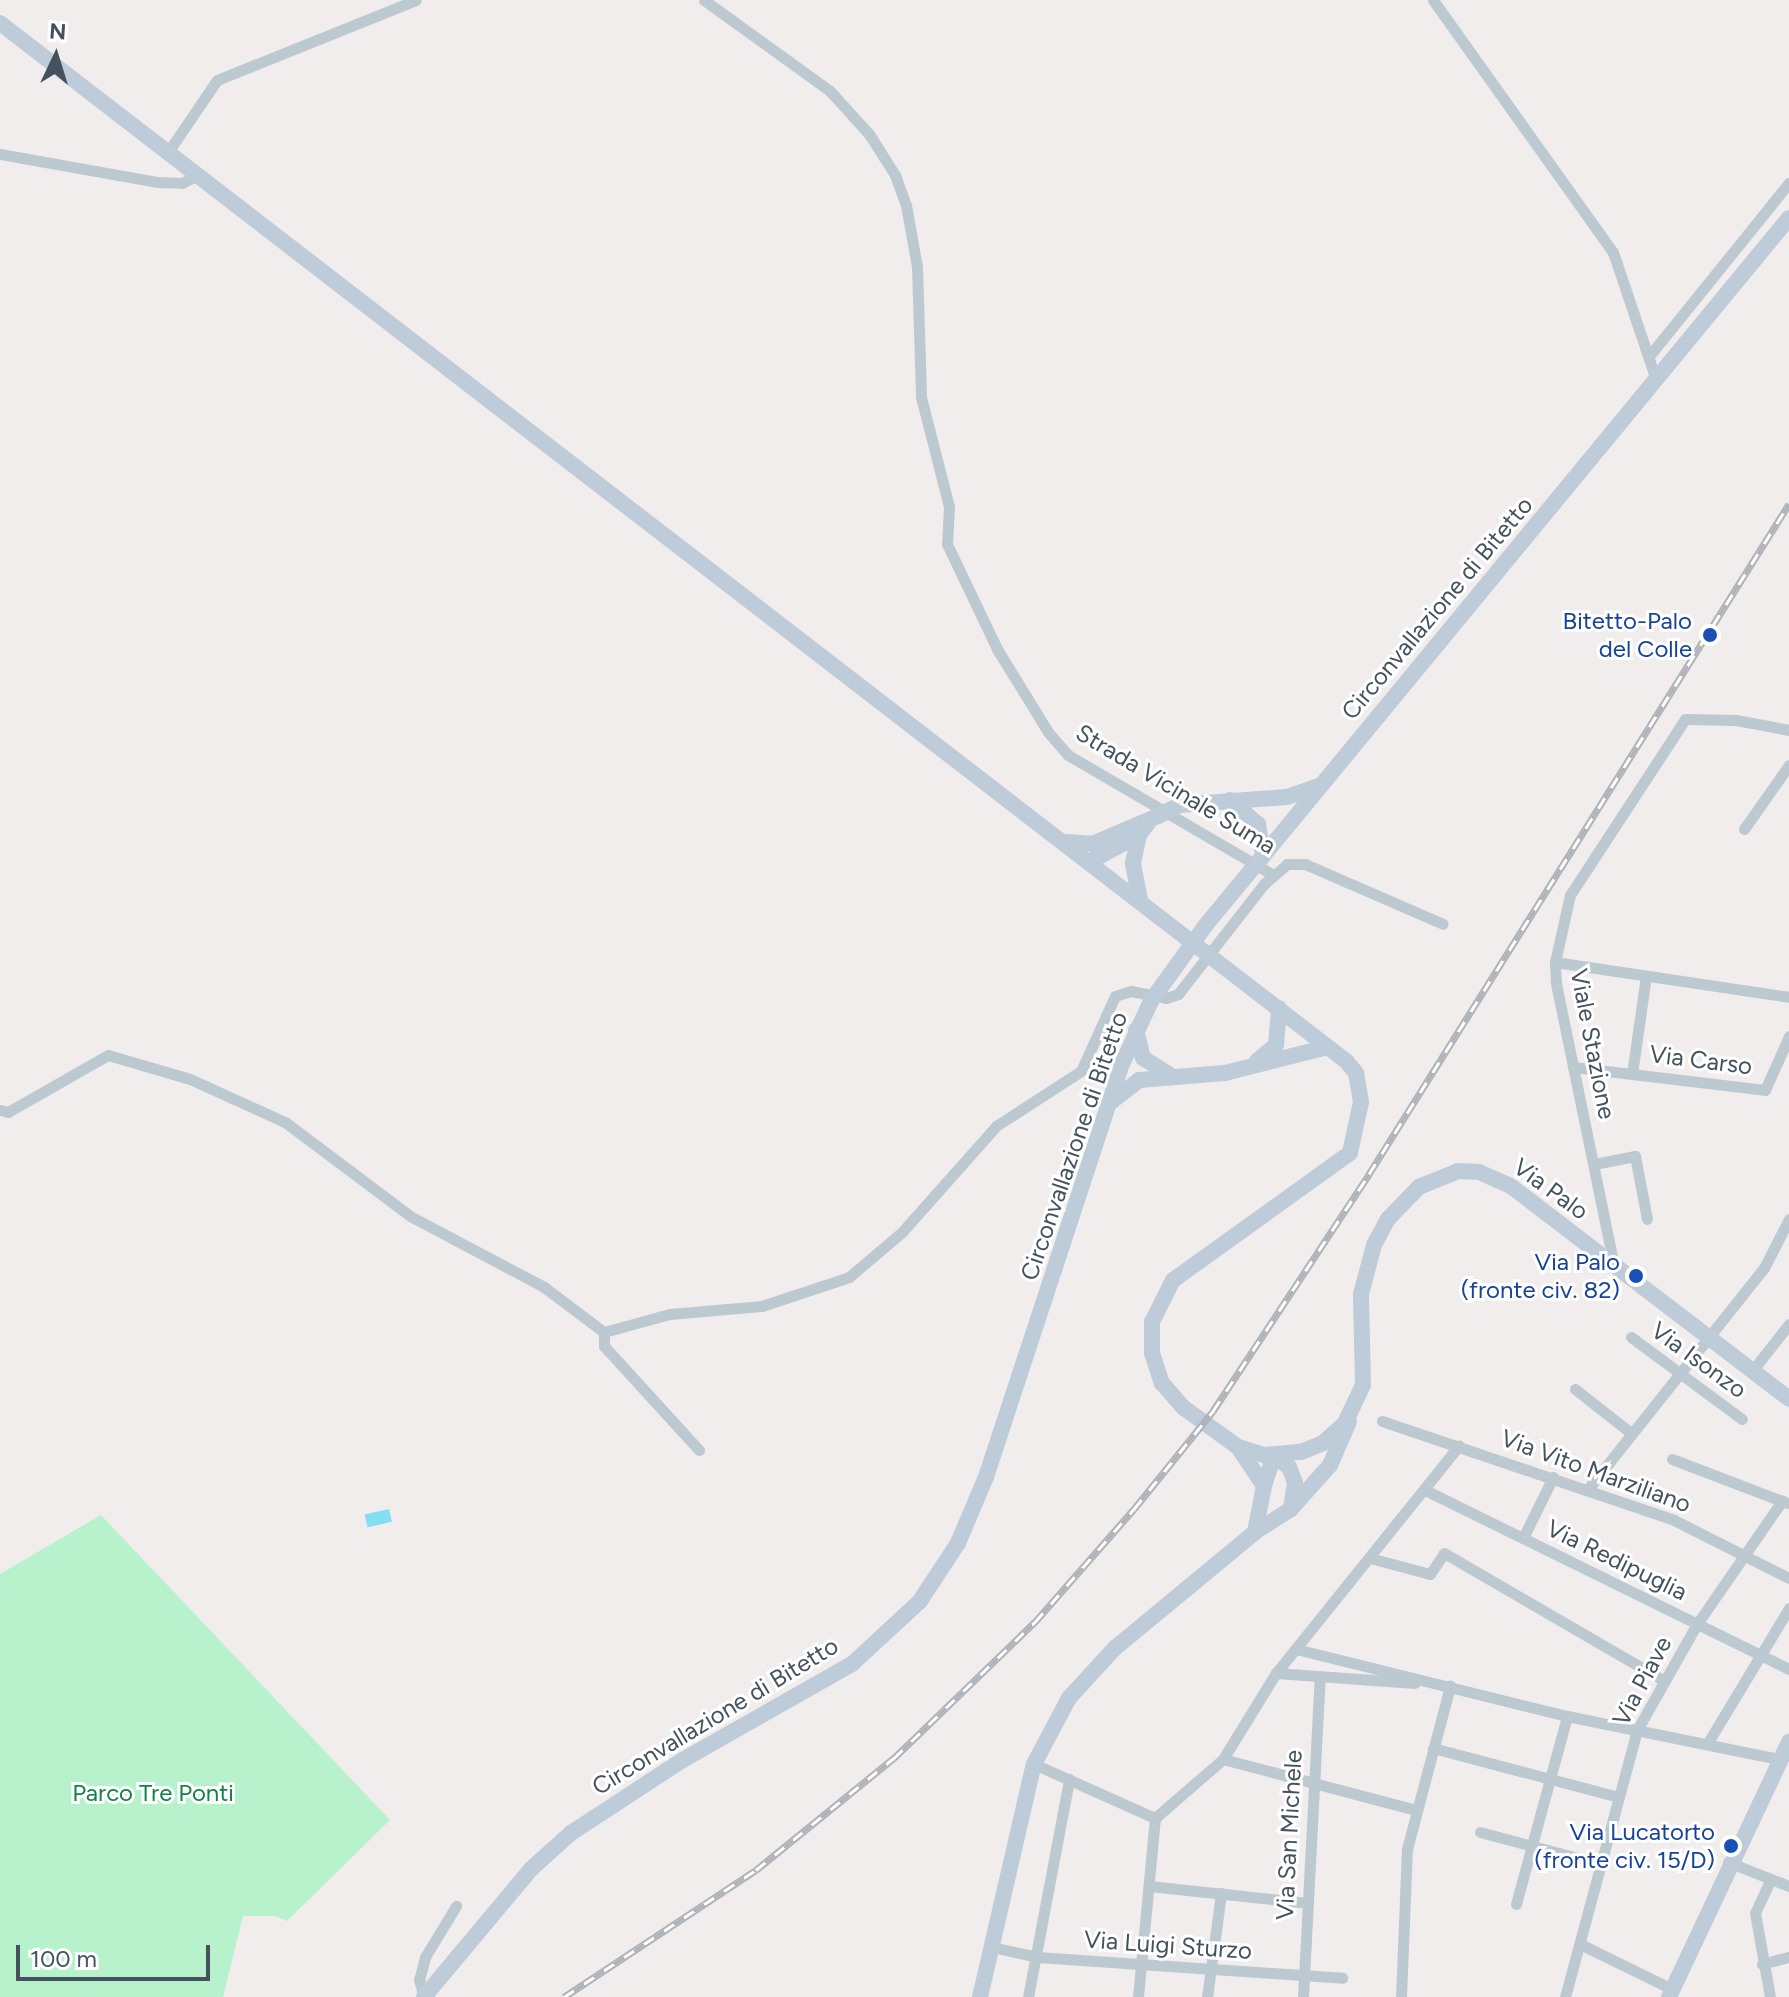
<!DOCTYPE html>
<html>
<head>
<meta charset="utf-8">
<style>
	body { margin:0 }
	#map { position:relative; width:1789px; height:1997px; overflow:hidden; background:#f1eded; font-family:Figtree,sans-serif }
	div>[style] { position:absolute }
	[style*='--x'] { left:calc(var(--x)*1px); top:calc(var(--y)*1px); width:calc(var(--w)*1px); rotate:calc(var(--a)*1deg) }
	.green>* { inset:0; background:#b8f2cd }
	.water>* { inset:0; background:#81def3; transform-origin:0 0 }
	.street>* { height:11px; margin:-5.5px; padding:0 5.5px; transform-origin:5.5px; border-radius:5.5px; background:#bdc9d1 }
	.secondary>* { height:16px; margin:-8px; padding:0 8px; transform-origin:8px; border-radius:8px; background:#beccd9 }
	.rail>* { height:7px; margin-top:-3.5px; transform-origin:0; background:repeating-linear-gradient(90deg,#fff 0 12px,#afb3b9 0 24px); box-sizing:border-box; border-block:2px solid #afb3b9 }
	.secondary-bridge>* { height:16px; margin:-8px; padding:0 8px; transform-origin:8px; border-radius:8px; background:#beccd9 }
	.dots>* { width:22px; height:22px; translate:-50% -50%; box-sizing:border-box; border:4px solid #fff; border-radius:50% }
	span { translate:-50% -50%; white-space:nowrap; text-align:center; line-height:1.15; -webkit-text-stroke:6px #fff; paint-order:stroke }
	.street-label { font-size:24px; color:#44525d }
	.transit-label { font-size:24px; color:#164399 }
	.right { translate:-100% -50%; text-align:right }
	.park-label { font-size:24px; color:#0f8446 }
	.north { position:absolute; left:16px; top:16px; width:80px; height:80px; -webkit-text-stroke:6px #fff; paint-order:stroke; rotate:4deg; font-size:22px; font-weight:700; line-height:32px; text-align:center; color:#44525d }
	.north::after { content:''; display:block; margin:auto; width:28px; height:36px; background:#44525d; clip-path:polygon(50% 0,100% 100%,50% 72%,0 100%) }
	.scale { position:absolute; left:16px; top:1945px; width:194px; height:36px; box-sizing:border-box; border:4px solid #44525d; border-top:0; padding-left:10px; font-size:24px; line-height:28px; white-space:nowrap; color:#44525d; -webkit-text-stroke:6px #fff; paint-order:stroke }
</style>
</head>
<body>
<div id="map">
	<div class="green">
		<i style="clip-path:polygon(101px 1515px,390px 1820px,287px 1921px,276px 1916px,243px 1916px,223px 1997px,0 1997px,0 1574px)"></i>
	</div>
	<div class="water">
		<i style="left:389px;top:1509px;width:13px;height:25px;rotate:77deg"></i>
	</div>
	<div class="street">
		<i style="--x:704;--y:0;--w:155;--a:35.8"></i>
		<i style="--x:830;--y:91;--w:58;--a:47.8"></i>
		<i style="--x:869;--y:134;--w:49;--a:57.6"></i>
		<i style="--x:895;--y:175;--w:32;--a:70"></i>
		<i style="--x:906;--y:205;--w:63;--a:79.9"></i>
		<i style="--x:917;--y:267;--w:130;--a:88.2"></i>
		<i style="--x:921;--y:397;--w:114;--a:75.7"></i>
		<i style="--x:949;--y:507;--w:37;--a:93"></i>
		<i style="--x:947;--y:544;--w:116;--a:64.5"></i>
		<i style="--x:997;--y:649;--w:97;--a:58.4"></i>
		<i style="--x:1048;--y:732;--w:30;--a:49"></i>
		<i style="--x:1068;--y:755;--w:238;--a:30.3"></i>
		<i style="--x:1433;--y:0;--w:310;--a:54.5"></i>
		<i style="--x:1613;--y:252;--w:135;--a:71.4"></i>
		<i style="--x:168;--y:152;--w:87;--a:-55.8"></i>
		<i style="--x:217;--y:80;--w:214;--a:-21.9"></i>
		<i style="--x:0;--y:154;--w:159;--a:10.1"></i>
		<i style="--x:157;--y:182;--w:25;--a:2"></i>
		<i style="--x:182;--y:183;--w:17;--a:-28"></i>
		<i style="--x:1650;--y:355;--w:221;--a:-51.1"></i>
		<i style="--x:1744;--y:829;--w:78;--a:-54.9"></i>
		<i style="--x:1555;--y:962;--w:237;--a:8.5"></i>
		<i style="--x:1573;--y:1067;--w:193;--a:6.8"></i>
		<i style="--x:1765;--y:1090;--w:59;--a:-66"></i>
		<i style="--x:1632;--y:1074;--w:99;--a:-81.9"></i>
		<i style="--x:0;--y:1110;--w:8;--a:14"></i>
		<i style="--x:8;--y:1112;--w:115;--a:-29.7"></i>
		<i style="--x:108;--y:1055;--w:85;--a:16.3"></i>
		<i style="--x:190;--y:1079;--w:104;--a:24.4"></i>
		<i style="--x:285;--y:1122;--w:156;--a:36.9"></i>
		<i style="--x:410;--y:1216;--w:152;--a:27.9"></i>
		<i style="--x:544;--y:1287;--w:75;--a:36.9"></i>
		<i style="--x:604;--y:1332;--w:68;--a:-15.3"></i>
		<i style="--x:670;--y:1314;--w:92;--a:-5"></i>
		<i style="--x:762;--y:1306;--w:92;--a:-18.4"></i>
		<i style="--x:849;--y:1277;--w:70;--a:-40.3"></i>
		<i style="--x:902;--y:1232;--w:142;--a:-48.4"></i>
		<i style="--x:996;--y:1126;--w:101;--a:-32.9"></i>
		<i style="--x:1081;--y:1071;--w:82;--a:-65.6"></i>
		<i style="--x:1115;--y:996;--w:17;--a:-17"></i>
		<i style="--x:1131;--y:991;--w:36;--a:11"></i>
		<i style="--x:1166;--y:998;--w:13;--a:-18"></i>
		<i style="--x:1178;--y:994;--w:140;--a:-52"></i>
		<i style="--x:1264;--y:884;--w:30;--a:-41"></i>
		<i style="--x:1287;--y:864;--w:18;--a:0"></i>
		<i style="--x:1305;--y:864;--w:150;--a:23.5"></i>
		<i style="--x:1594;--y:1164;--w:42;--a:-11"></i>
		<i style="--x:1635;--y:1156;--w:64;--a:79.2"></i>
		<i style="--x:1614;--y:1266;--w:289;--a:-101.6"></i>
		<i style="--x:1556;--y:983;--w:21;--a:-93"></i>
		<i style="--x:1555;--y:962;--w:69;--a:-77.4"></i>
		<i style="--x:1570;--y:895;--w:210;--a:-56.8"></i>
		<i style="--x:1685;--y:719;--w:51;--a:1.1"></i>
		<i style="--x:1736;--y:720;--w:54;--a:10.7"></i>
		<i style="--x:604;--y:1332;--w:14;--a:90"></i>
		<i style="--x:604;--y:1346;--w:141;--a:47.6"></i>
		<i style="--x:1631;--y:1337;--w:138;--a:36.5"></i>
		<i style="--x:1752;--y:1371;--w:60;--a:-51.8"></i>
		<i style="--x:1575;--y:1389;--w:71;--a:38.2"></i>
		<i style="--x:1382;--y:1421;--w:308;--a:18.7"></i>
		<i style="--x:1674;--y:1520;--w:129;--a:26.8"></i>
		<i style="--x:1672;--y:1459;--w:123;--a:20.9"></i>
		<i style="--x:1588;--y:1489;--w:283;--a:-51.5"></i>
		<i style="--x:1764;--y:1268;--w:55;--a:-63"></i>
		<i style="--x:1425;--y:1490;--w:406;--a:26.2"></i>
		<i style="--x:1523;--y:1538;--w:68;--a:-63.8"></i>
		<i style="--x:1370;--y:1558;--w:62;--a:14.9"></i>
		<i style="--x:1430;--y:1574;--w:25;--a:-56"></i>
		<i style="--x:1444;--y:1553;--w:255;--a:30.1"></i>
		<i style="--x:1296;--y:1649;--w:279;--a:13.9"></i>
		<i style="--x:1567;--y:1716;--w:216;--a:11.5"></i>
		<i style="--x:1276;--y:1673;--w:139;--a:4.1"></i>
		<i style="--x:1707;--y:1744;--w:159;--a:-58.9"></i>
		<i style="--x:1433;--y:1748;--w:191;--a:14.8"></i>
		<i style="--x:1223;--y:1759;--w:200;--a:14.8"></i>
		<i style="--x:1034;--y:1764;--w:133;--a:24.1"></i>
		<i style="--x:1155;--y:1818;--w:90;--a:-40.9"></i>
		<i style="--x:1223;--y:1759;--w:101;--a:-58.4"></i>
		<i style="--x:1276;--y:1673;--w:292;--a:-51.2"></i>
		<i style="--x:1480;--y:1832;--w:124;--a:14.9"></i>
		<i style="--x:1728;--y:1862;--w:66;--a:21.5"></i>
		<i style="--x:1149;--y:1886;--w:159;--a:6.1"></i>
		<i style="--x:1516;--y:1904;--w:195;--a:-74.8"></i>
		<i style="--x:1580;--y:1944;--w:102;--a:26.1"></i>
		<i style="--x:992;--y:1947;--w:46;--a:12.5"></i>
		<i style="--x:1037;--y:1957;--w:306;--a:3.9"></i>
		<i style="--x:1762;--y:1964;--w:28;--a:-15"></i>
		<i style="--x:424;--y:1997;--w:18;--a:-106"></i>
		<i style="--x:419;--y:1980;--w:24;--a:-75"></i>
		<i style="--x:425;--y:1957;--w:60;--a:-58.7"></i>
		<i style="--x:1028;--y:1997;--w:222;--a:-79.3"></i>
		<i style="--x:1138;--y:1997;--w:180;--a:-84.6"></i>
		<i style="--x:1207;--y:1997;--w:105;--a:-82.3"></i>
		<i style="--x:1303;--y:1997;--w:321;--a:-87"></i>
		<i style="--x:1401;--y:1997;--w:148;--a:-87.7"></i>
		<i style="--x:1407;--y:1849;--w:169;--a:-75.2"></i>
		<i style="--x:1450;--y:1686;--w:6;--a:180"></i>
		<i style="--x:1565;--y:1997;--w:277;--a:-74.9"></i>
		<i style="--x:1637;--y:1730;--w:122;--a:-60.5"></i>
		<i style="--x:1697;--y:1624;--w:150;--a:-55.4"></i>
		<i style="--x:1770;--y:1997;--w:85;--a:-100.1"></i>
		<i style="--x:1755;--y:1913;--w:35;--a:-65"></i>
	</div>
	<div class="secondary">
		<i style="--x:0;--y:23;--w:1700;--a:37.64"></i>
		<i style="--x:1346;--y:1061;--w:16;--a:50"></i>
		<i style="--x:1356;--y:1073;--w:29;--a:80"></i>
		<i style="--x:1361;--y:1102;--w:52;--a:102.2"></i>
		<i style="--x:1350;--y:1153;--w:218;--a:144.3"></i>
		<i style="--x:1173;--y:1280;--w:47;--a:116.6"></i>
		<i style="--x:1152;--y:1322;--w:31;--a:90"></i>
		<i style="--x:1152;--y:1353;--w:32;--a:72"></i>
		<i style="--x:1162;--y:1383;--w:33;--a:49"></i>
		<i style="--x:1184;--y:1408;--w:67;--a:35.8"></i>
		<i style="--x:1238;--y:1447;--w:47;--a:56.3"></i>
		<i style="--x:1264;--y:1486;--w:47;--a:101.1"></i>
		<i style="--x:1230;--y:800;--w:37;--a:41"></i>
		<i style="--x:1258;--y:824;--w:32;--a:81"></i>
		<i style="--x:1180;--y:805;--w:107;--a:-4.3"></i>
		<i style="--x:1287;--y:797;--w:34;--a:-19"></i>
		<i style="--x:1066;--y:842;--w:26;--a:4"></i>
		<i style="--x:1092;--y:844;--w:72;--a:-23"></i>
		<i style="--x:1263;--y:856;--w:827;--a:-50.5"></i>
		<i style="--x:1089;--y:862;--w:57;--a:-28.4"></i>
		<i style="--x:1140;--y:900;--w:38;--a:-101"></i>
		<i style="--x:1133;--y:863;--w:29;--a:-78"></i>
		<i style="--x:1139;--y:835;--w:15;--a:-53"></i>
		<i style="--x:1205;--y:926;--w:75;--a:-50.4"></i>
		<i style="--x:1136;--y:1030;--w:29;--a:76"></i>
		<i style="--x:1143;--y:1058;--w:31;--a:32"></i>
		<i style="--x:1257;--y:1061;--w:25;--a:-40"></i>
		<i style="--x:1276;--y:1045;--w:37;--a:-85"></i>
		<i style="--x:1111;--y:1102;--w:36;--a:-38"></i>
		<i style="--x:1139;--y:1080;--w:86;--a:-4.7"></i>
		<i style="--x:1225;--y:1073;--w:106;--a:-14.2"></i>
		<i style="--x:1238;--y:1447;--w:27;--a:17"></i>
		<i style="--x:1264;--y:1455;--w:37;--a:-5"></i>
		<i style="--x:1301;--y:1452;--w:24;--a:-22"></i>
		<i style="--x:1323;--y:1443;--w:30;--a:-42"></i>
		<i style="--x:1345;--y:1423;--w:42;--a:-64.7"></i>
		<i style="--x:1363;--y:1385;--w:91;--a:-91.3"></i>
		<i style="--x:1361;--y:1294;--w:51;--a:-75.1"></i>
		<i style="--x:1374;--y:1245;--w:30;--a:-62"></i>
		<i style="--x:1388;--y:1219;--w:45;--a:-45.9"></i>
		<i style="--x:1419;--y:1187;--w:42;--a:-22.3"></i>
		<i style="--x:1458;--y:1171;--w:21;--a:3"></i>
		<i style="--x:1479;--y:1172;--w:36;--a:24"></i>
		<i style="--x:1512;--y:1187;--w:349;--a:37.4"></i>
		<i style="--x:1264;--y:1486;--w:32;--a:-72"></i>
		<i style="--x:1274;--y:1456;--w:19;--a:36"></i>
		<i style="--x:1289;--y:1467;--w:17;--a:69"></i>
		<i style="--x:1295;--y:1483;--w:25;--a:99"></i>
		<i style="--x:424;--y:1997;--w:167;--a:-50.1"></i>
		<i style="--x:531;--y:1869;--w:54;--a:-42"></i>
		<i style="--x:571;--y:1833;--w:131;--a:-33.2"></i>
		<i style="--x:681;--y:1761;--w:197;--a:-29.6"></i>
		<i style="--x:852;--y:1664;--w:93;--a:-42.8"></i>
		<i style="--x:920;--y:1601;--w:69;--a:-56.8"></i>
		<i style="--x:958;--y:1543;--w:72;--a:-67"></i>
		<i style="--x:986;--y:1477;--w:435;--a:-71.8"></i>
		<i style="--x:1122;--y:1064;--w:69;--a:-65.3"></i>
		<i style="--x:980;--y:1997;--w:239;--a:-77"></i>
		<i style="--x:1034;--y:1764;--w:75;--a:-62.1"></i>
		<i style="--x:1069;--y:1698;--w:68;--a:-47.4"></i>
		<i style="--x:1115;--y:1648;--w:182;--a:-39.6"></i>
		<i style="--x:1255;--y:1532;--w:43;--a:-32.6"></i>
		<i style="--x:1291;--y:1509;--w:59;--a:-48.4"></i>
		<i style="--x:1330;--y:1465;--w:47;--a:-66.2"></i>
		<i style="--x:1669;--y:1997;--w:282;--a:-64.8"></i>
	</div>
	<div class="rail">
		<i style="--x:564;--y:1997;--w:230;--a:-33.5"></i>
		<i style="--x:756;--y:1870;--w:178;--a:-39.1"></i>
		<i style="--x:894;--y:1758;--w:196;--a:-44"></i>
		<i style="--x:1035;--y:1622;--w:150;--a:-48.8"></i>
		<i style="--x:1134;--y:1509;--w:126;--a:-51.1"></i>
		<i style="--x:1213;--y:1411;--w:284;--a:-56.6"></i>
		<i style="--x:1369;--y:1174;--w:791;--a:-57.92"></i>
	</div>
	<div class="secondary-bridge">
		<i style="--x:1158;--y:816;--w:25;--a:-27"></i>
		<i style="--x:1253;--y:868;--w:16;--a:-50"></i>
		<i style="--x:1151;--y:1001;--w:92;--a:-54.2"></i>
	</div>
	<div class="dots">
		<i style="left:1710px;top:635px;background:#1a4fb4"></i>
		<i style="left:1636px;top:1276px;background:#1a4fb4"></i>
		<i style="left:1731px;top:1846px;background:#1a4fb4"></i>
	</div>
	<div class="street-label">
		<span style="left:1437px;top:608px;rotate:-50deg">Circonvallazione di Bitetto</span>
		<span style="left:1176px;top:789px;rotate:31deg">Strada Vicinale Suma</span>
		<span style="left:1593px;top:1044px;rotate:79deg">Viale Stazione</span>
		<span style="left:1701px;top:1060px;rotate:7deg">Via Carso</span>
		<span style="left:1074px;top:1146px;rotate:-71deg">Circonvallazione di Bitetto</span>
		<span style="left:1551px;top:1189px;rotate:36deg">Via Palo</span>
		<span style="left:1699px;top:1360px;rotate:36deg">Via Isonzo</span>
		<span style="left:1596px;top:1471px;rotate:20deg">Via Vito Marziliano</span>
		<span style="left:1617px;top:1560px;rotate:26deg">Via Redipuglia</span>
		<span style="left:1642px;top:1681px;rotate:-62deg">Via Piave</span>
		<span style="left:715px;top:1716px;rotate:-31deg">Circonvallazione di Bitetto</span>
		<span style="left:1289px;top:1835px;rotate:-87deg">Via San Michele</span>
		<span style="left:1168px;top:1945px;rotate:4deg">Via Luigi Sturzo</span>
	</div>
	<div class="transit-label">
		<span class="right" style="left:1692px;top:635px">Bitetto-Palo<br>del Colle</span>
		<span class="right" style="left:1620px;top:1276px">Via Palo<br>(fronte civ. 82)</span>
		<span class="right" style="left:1715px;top:1846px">Via Lucatorto<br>(fronte civ. 15/D)</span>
	</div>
	<div class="park-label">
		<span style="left:153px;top:1793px">Parco Tre Ponti</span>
	</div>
	<div class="north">N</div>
	<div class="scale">100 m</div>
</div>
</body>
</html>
